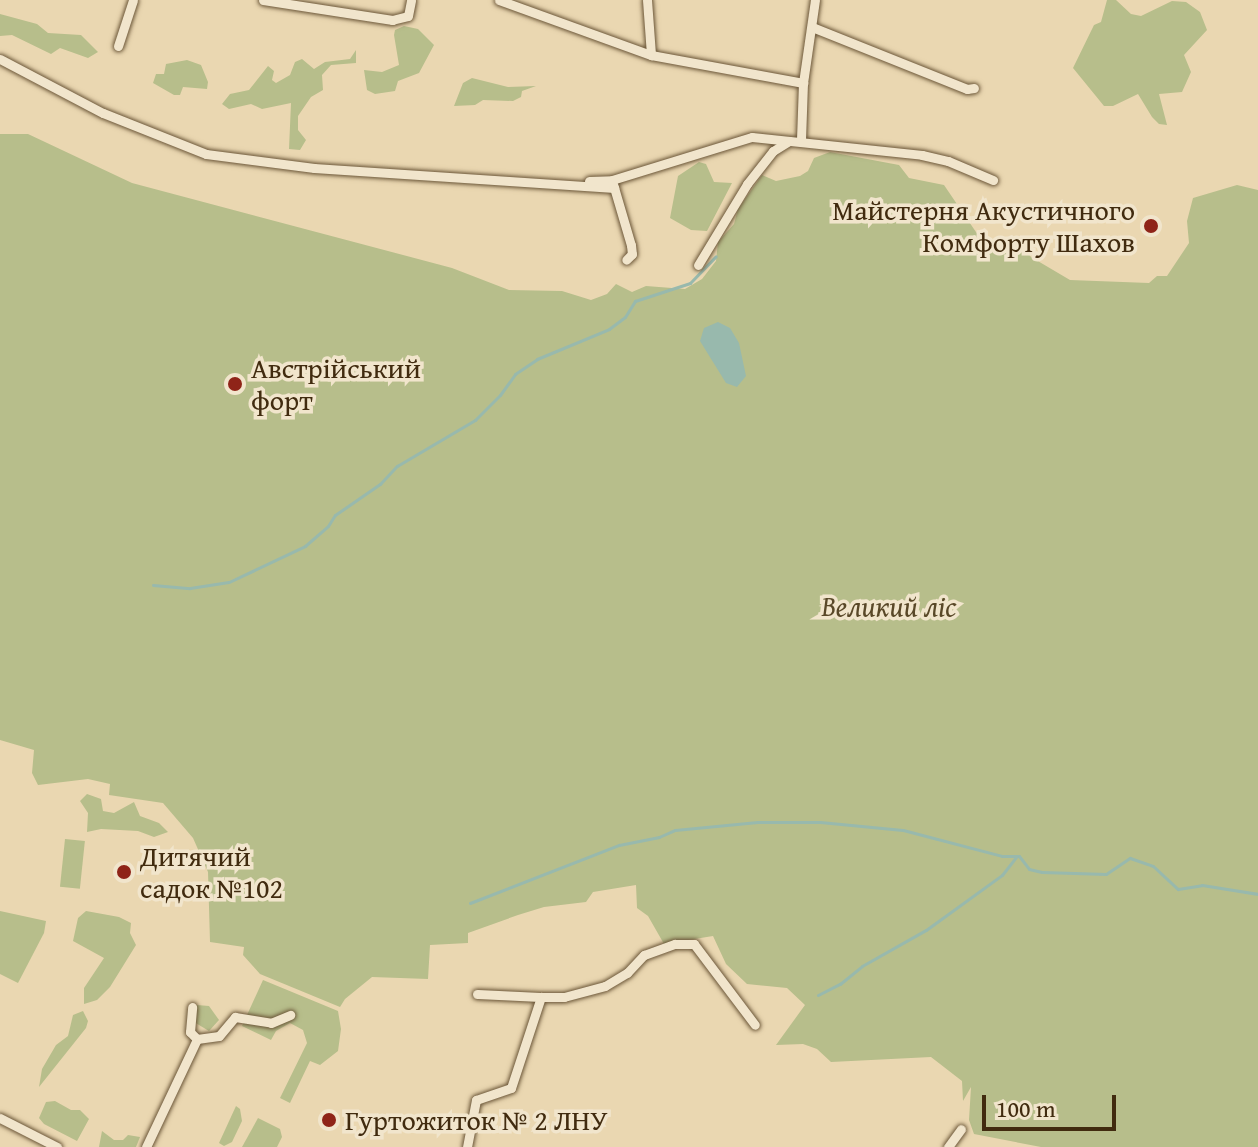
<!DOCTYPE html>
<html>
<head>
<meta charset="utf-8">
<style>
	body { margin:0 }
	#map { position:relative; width:1258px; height:1147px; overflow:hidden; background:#ead7b1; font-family:"Gentium Book Plus",serif }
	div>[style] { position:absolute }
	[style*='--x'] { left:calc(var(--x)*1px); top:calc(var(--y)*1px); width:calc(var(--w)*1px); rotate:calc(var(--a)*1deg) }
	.green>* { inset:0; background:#b7be8b; transform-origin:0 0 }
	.water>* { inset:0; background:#98b9ad }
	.stream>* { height:3px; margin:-1.5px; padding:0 1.5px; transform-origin:1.5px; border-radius:1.5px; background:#98b9ad }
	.roads { filter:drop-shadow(0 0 2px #6b5638) drop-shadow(0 0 2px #6b5638) }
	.minor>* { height:9px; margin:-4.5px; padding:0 4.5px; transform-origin:4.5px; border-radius:4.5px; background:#f1e5cc }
	.dots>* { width:22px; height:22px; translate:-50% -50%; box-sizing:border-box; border:4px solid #f1e5cc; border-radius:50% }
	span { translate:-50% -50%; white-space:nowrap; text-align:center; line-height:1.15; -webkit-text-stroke:7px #f1e5cc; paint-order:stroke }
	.poi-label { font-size:28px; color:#412b0f }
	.right { translate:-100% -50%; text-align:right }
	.left { translate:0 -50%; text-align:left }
	.park-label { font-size:28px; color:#594828; font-style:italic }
	.scale { position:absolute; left:982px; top:1095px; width:134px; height:36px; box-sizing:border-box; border:4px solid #412b0f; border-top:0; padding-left:10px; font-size:24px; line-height:28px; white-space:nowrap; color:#412b0f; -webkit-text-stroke:6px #f1e5cc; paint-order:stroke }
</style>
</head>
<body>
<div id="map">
	<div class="green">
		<i style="clip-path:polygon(1107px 0,1116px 0,1131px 14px,1141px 16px,1172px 1px,1186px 2px,1200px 12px,1207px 30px,1184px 55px,1191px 72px,1182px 92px,1159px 94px,1167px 125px,1159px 124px,1152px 117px,1138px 94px,1113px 106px,1104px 106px,1073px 68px,1094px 25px,1101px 22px)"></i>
		<i style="clip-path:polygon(0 14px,37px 24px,48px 33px,81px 35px,98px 52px,88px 58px,60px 48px,51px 54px,12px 35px,0 36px)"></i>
		<i style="clip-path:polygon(404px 26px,418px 29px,434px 45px,419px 73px,398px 81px,395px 91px,375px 94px,367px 90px,364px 70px,382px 72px,399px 65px,394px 35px,395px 30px)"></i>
		<i style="clip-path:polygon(356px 50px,356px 63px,331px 65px,322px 75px,323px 90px,311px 97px,298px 116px,298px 130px,306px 140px,300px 150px,289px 149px,291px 103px,262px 109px,251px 104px,229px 109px,222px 104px,230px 94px,249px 90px,268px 66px,274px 71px,272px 80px,276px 83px,290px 75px,295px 62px,302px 59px,314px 69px,325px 62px,350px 59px)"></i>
		<i style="clip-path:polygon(187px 60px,201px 65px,208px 82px,207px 89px,183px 87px,180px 95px,174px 95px,153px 83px,156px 74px,164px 74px,166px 64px)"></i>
		<i style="clip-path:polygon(472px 78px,508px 87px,536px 86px,522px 91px,521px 97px,513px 101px,483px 100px,475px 105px,454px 106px,463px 83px)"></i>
		<i style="clip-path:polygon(0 134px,28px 134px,132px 183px,452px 268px,509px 290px,562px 291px,591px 300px,607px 294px,616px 284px,632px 292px,646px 286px,685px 289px,702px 279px,716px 261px,718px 242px,734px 224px,738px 209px,762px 175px,776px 181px,800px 176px,808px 171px,814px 158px,830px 152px,899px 165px,909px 178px,944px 185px,978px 235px,1013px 247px,1020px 244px,1031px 257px,1070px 280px,1149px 283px,1157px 276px,1167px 276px,1189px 243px,1187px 221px,1193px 198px,1237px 185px,1258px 190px,1258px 1147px,1041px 1147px,974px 1134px,969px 1120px,971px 1087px,963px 1101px,962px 1081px,931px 1057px,831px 1062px,817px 1049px,803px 1044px,776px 1045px,805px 1005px,787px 988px,747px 984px,726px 964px,713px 936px,664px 944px,648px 916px,637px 908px,636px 885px,593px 892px,586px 902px,544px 907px,518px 915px,468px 933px,468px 943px,430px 945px,428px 979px,372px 977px,345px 999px,340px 1007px,260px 974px,243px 955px,244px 947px,210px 942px,208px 872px,193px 838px,163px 803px,109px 795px,110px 784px,88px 779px,38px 785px,32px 773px,34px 750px,0 740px)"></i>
		<i style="clip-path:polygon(699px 162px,706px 164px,714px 182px,732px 183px,707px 231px,691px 230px,670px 218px,678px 176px)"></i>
		<i style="clip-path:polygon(87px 794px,101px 799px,103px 811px,114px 813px,134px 802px,140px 816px,159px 823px,168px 832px,154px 837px,138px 831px,101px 829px,87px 832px,88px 813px,80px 801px)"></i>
		<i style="left:65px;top:839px;width:20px;height:48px;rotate:6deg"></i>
		<i style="clip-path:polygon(0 911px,46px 921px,44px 933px,18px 983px,0 974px)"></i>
		<i style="clip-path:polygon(86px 911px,119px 917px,131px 923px,130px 933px,136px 945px,110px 987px,97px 1000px,84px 1004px,84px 988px,104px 958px,73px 941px,78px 918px)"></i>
		<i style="clip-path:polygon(263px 980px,338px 1011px,341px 1029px,338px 1051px,320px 1065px,310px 1061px,290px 1103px,280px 1098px,307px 1043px,303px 1030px,290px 1023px,276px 1031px,271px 1040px,242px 1026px)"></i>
		<i style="clip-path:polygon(197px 1005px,209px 1006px,219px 1020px,209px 1031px,194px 1022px)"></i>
		<i style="clip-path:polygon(83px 1011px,88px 1021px,86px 1028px,39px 1087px,42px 1069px,56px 1045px,68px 1036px,73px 1015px)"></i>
		<i style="clip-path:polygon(55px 1101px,71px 1110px,80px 1110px,89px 1119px,77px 1141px,44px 1124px,39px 1118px,46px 1102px)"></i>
		<i style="clip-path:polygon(236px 1106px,240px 1109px,242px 1121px,232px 1142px,224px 1146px,219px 1143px)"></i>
		<i style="clip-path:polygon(258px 1118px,280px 1129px,282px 1137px,277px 1147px,242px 1147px)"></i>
		<i style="clip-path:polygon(102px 1131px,114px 1140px,123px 1140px,128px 1135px,140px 1137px,136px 1147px,99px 1147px)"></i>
	</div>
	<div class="water">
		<i style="clip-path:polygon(718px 322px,730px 328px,739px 343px,746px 376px,737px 387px,726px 383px,700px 341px,704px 328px)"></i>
	</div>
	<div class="stream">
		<i style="--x:153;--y:585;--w:37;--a:5"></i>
		<i style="--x:190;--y:588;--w:39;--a:-9"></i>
		<i style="--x:229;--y:582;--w:84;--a:-25.3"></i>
		<i style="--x:305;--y:546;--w:30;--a:-41"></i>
		<i style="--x:328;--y:526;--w:13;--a:-58"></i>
		<i style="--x:335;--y:515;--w:55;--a:-34.6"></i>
		<i style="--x:380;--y:484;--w:25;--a:-47"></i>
		<i style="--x:397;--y:466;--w:91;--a:-30.5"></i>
		<i style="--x:475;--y:420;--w:35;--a:-45"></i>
		<i style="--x:500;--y:395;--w:26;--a:-54"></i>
		<i style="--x:515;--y:374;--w:27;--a:-34"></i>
		<i style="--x:537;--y:359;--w:78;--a:-22.6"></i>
		<i style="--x:609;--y:329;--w:20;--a:-37"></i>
		<i style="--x:625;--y:317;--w:19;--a:-58"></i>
		<i style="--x:635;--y:301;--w:58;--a:-18.1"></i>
		<i style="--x:690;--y:283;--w:37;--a:-46"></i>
		<i style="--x:470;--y:903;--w:160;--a:-21.3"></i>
		<i style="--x:619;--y:845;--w:41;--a:-11.3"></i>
		<i style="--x:659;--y:837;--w:17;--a:-24"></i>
		<i style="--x:675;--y:830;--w:83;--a:-5.5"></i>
		<i style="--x:758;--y:822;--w:62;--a:0"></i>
		<i style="--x:820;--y:822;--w:83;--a:5.5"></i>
		<i style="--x:903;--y:830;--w:102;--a:14.7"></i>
		<i style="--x:1002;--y:856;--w:17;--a:0"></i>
		<i style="--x:1019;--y:856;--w:16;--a:52"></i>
		<i style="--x:1029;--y:869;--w:13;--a:13"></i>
		<i style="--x:1042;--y:872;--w:64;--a:1.8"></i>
		<i style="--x:1106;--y:874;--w:29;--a:-34"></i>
		<i style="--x:1130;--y:858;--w:24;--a:19"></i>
		<i style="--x:1153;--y:866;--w:34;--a:43"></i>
		<i style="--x:1178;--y:889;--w:24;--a:-9"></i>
		<i style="--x:1202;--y:885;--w:57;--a:9.1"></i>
		<i style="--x:818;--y:995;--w:25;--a:-27"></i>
		<i style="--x:840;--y:984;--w:28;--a:-39"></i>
		<i style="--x:862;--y:966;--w:73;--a:-29.4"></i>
		<i style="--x:926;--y:930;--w:94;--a:-35.9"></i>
		<i style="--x:1002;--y:875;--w:23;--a:-52"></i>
	</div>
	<div class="roads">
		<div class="minor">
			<i style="--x:263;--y:0;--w:131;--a:8.8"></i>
			<i style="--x:392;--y:20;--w:16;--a:-14"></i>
			<i style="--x:408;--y:16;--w:16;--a:-79"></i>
			<i style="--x:499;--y:0;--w:162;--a:19.9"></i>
			<i style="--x:651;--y:55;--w:155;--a:10.4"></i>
			<i style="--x:647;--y:0;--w:55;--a:85.8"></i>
			<i style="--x:812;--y:27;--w:167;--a:21.8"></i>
			<i style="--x:967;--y:89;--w:7;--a:-8"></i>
			<i style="--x:118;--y:46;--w:48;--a:-71.9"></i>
			<i style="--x:0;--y:59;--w:116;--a:27.7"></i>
			<i style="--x:103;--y:113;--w:111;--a:21.7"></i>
			<i style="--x:206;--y:154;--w:109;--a:7.4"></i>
			<i style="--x:314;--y:168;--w:301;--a:3.8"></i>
			<i style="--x:801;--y:140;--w:57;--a:-88"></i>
			<i style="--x:803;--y:83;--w:84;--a:-81.8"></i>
			<i style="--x:589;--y:181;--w:23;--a:-2"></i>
			<i style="--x:612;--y:180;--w:146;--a:-17.1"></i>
			<i style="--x:752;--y:137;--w:171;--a:6"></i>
			<i style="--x:922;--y:155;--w:27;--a:13"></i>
			<i style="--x:948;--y:161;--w:49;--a:22.9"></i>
			<i style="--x:613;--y:184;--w:64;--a:73.6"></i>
			<i style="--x:631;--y:245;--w:9;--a:84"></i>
			<i style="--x:632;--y:254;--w:8;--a:135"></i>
			<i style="--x:698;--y:265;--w:95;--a:-58.8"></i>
			<i style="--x:747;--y:184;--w:42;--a:-51.8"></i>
			<i style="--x:773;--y:151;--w:19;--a:-32"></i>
			<i style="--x:477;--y:994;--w:64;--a:2.7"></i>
			<i style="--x:197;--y:1039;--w:22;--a:-8"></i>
			<i style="--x:219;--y:1036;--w:25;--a:-50"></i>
			<i style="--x:235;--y:1017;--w:36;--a:9"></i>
			<i style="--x:271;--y:1023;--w:21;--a:-23"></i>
			<i style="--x:0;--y:1118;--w:64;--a:27"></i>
			<i style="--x:146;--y:1147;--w:119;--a:-64.7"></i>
			<i style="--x:197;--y:1039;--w:10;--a:-135"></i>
			<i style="--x:190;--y:1032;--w:25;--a:-85"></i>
			<i style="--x:467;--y:1147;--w:48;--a:-79.2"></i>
			<i style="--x:476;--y:1100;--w:37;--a:-19"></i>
			<i style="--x:511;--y:1088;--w:96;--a:-71.8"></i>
			<i style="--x:541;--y:997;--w:23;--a:0"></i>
			<i style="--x:564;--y:997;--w:42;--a:-15"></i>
			<i style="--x:605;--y:986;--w:26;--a:-31"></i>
			<i style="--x:627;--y:973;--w:25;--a:-47"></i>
			<i style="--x:644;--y:955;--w:33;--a:-20"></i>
			<i style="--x:675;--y:944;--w:19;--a:0"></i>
			<i style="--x:694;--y:944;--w:101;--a:53"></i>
			<i style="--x:948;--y:1147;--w:22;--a:-54"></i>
		</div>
	</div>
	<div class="dots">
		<i style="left:1151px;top:226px;background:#8f2418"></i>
		<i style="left:235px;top:384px;background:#8f2418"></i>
		<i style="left:124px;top:872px;background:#8f2418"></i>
		<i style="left:329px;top:1120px;background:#8f2418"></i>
	</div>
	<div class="poi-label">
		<span class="right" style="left:1135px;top:226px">Майстерня Акустичного<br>Комфорту Шахов</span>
		<span class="left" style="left:251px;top:384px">Австрійський<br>форт</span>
		<span class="left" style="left:140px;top:872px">Дитячий<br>садок №102</span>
		<span class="left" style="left:345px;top:1120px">Гуртожиток № 2 ЛНУ</span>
	</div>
	<div class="park-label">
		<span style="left:889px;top:606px">Великий ліс</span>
	</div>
	<div class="scale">100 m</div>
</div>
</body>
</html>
